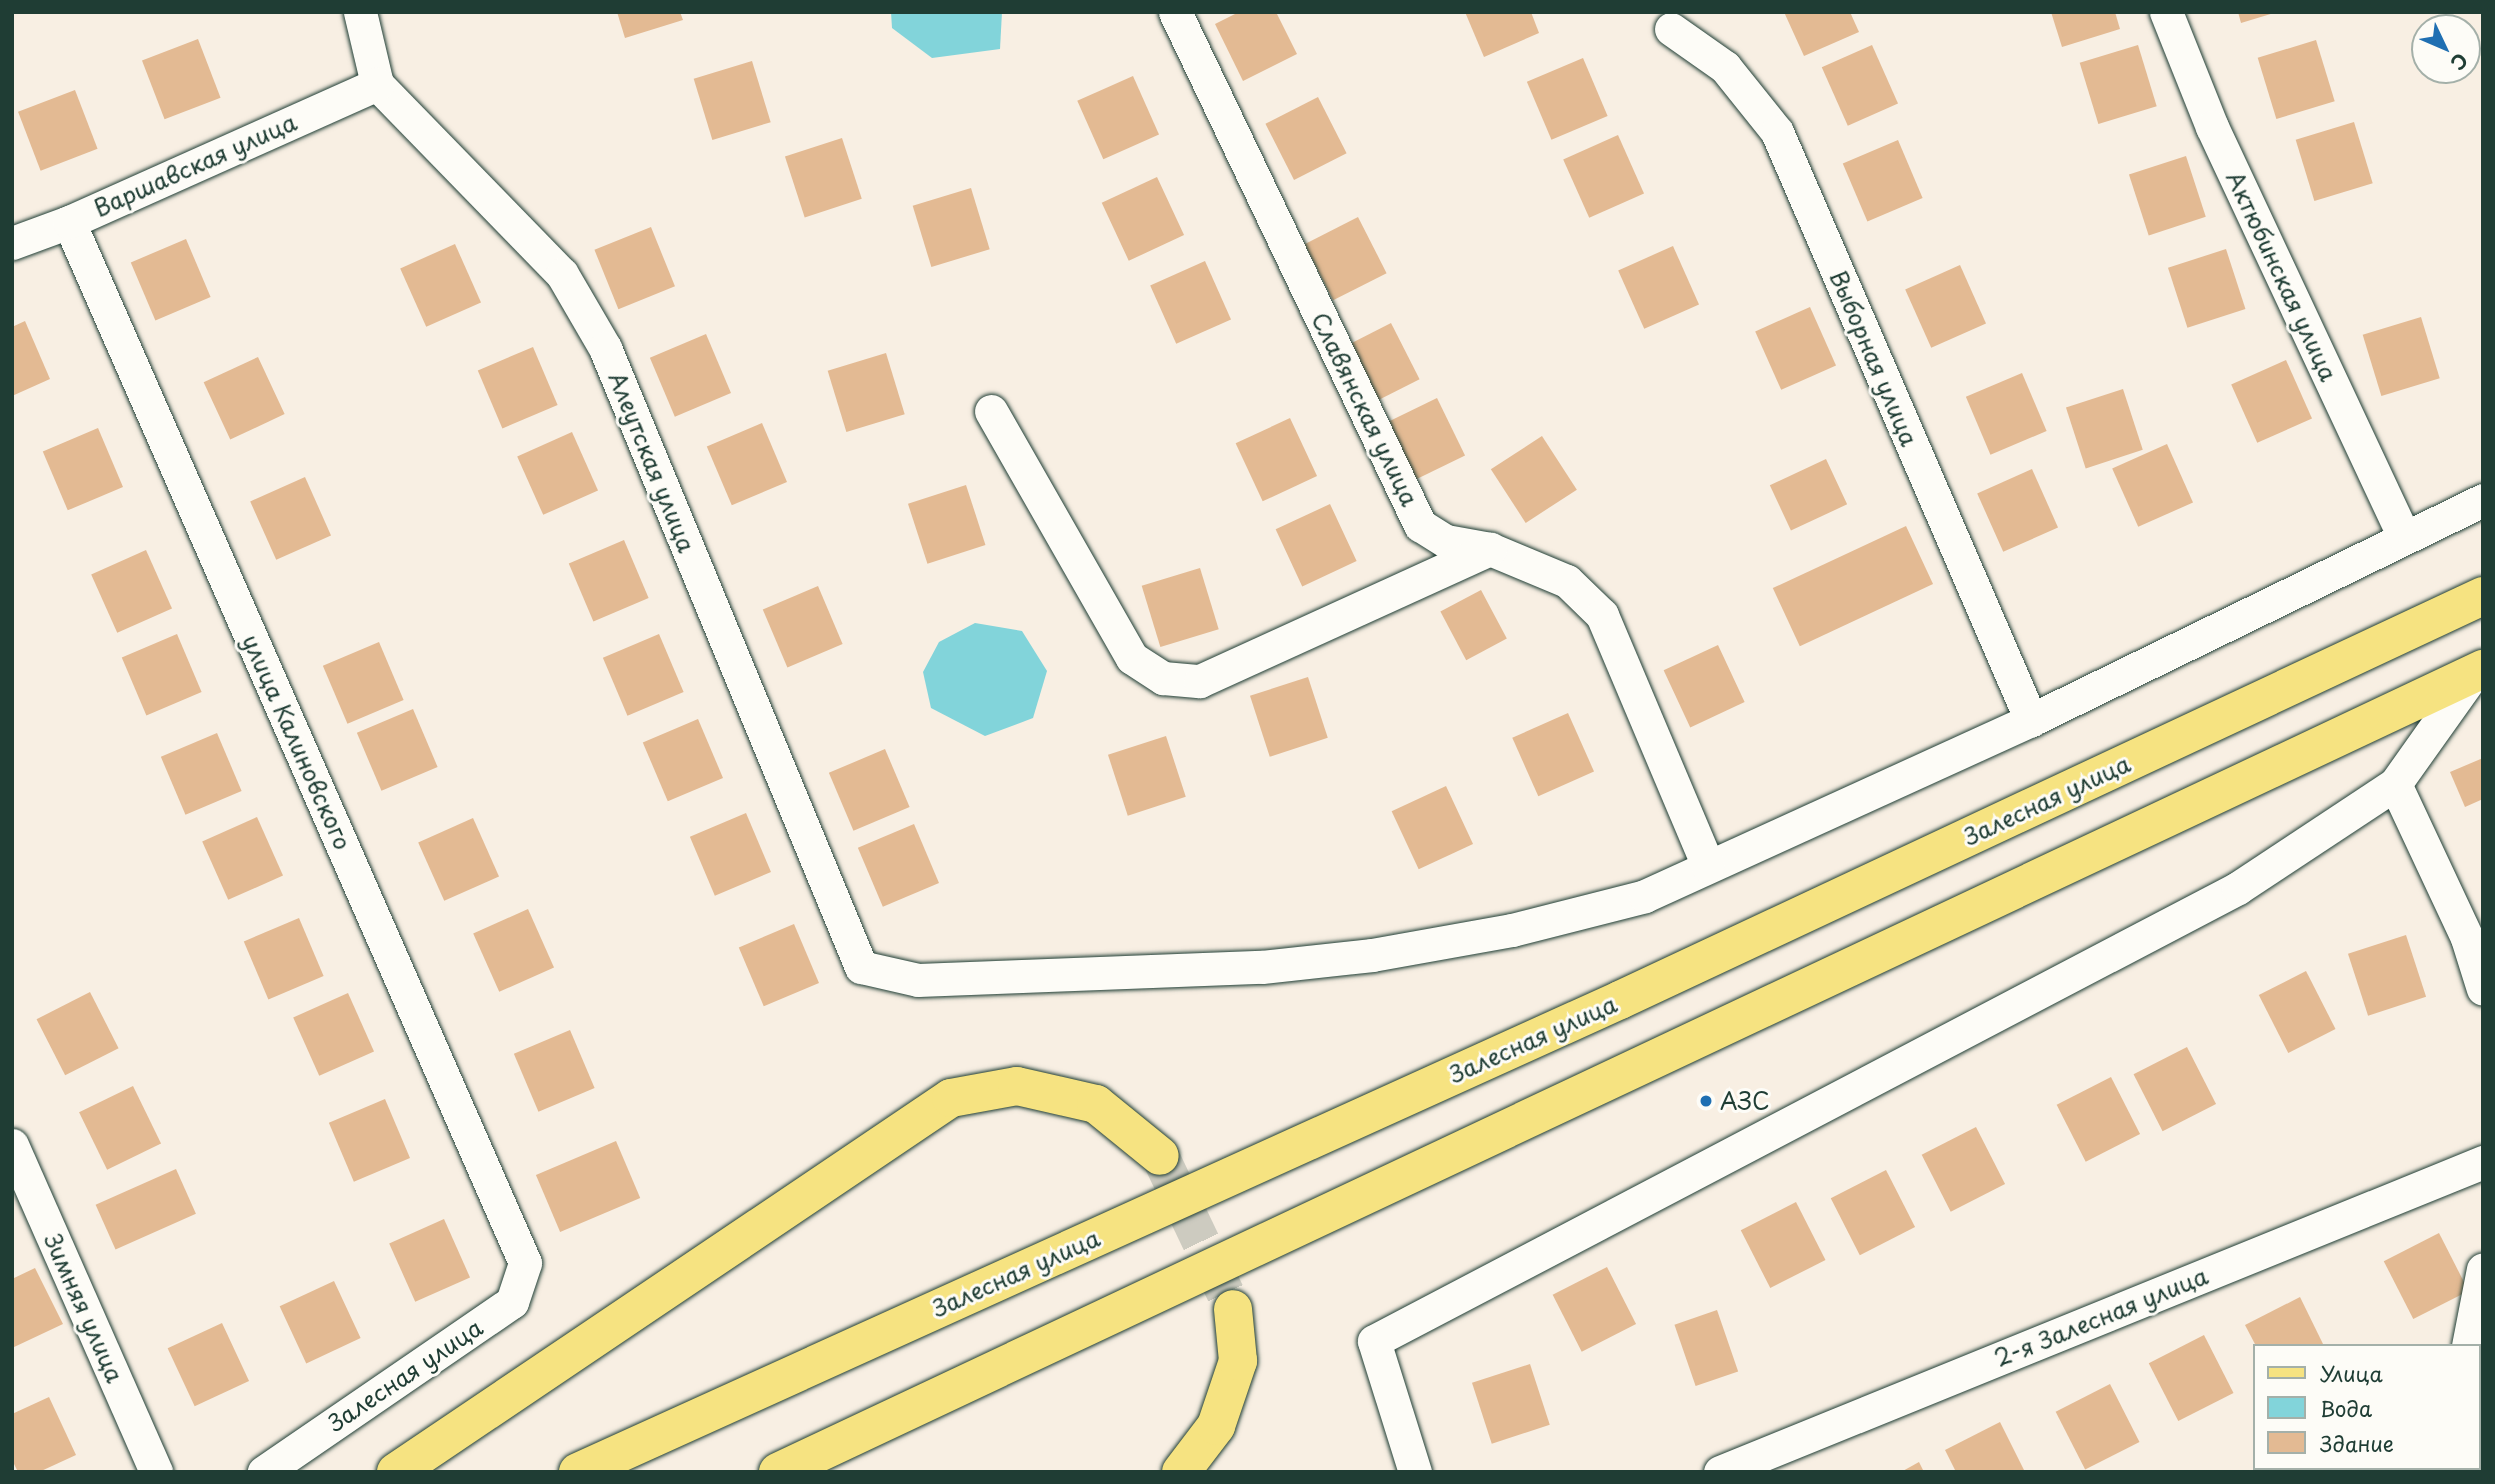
<!DOCTYPE html>
<html>
<head>
<meta charset="utf-8">
<style>
	body { margin:0 }
	#map { position:relative; width:2495px; height:1484px; overflow:hidden; background:#f8efe3; font-family:"Playpen Sans",sans-serif }
	div>[style] { position:absolute }
	[style*='--x'] { left:calc(var(--x)*1px); top:calc(var(--y)*1px); width:calc(var(--w)*1px); rotate:calc(var(--a)*1deg) }
	.water>* { inset:0; background:#82d4da }
	.building>* { inset:0; background:#e3ba93; transform-origin:0 0 }
	.major-tunnel>* { height:38px; margin-top:-19px; transform-origin:0; background:repeating-linear-gradient(90deg,#cdcbc0 0 38px,transparent 0 57px) }
	.roads { filter:drop-shadow(0 0 2px #1f3d34) drop-shadow(0 0 2px #1f3d34) }
	.minor>* { height:33px; margin:-16.5px; padding:0 16.5px; transform-origin:16.5px; border-radius:16.5px; background:#fdfcf7 }
	.major>* { height:38px; margin:-19px; padding:0 19px; transform-origin:19px; border-radius:19px; background:#f6e381 }
	.dots>* { width:19px; height:19px; translate:-50% -50%; box-sizing:border-box; border:4px solid #fdfcf7; border-radius:50% }
	span { translate:-50% -50%; white-space:nowrap; text-align:center; line-height:1.15; -webkit-text-stroke:6px #fdfcf7; paint-order:stroke }
	.street-label { font-size:23px; color:#1f3d34 }
	.poi-label { font-size:23px; color:#1f3d34 }
	.left { translate:0 -50%; text-align:left }
	.frame { position:absolute; inset:0; border:14px solid #1f3d34; pointer-events:none }
	.legend { position:absolute; left:2253px; top:1344px; width:228px; height:126px; box-sizing:border-box; background:#fdfcf7; border:2px solid #a4b0a9; margin:0; padding:9px 12px; list-style:none; font-size:21px; color:#1f3d34 }
	.legend li { display:flex; align-items:center; gap:14px; height:35px }
	.legend b { width:35px; border:2px solid #a4b0a9 }
	.north { position:absolute; left:2411px; top:14px; width:70px; height:70px; box-sizing:border-box; background:#fdfcf7; border:2px solid #a4b0a9; border-radius:50%; rotate:134deg; font-size:19px; font-weight:700; line-height:28px; text-align:center; color:#1f3d34 }
	.north::after { content:''; display:block; margin:auto; width:24px; height:32px; background:#1f6fb2; clip-path:polygon(50% 0,100% 100%,50% 72%,0 100%) }
</style>
</head>
<body>
<div id="map">
	<div class="water">
		<i style="clip-path:polygon(891px 12px,1002px 12px,1000px 49px,932px 58px,892px 28px)"></i>
		<i style="clip-path:polygon(975px 623px,1022px 631px,1047px 671px,1033px 718px,985px 736px,931px 708px,923px 672px,939px 642px)"></i>
	</div>
	<div class="building">
		<i style="clip-path:polygon(617px 12px,680px 12px,683px 20px,625px 38px)"></i>
		<i style="clip-path:polygon(1239px 12px,1276px 12px,1297px 54px,1243px 81px,1215px 24px)"></i>
		<i style="clip-path:polygon(1465px 12px,1531px 12px,1539px 33px,1484px 57px)"></i>
		<i style="clip-path:polygon(1784px 12px,1850px 12px,1859px 32px,1804px 56px)"></i>
		<i style="clip-path:polygon(2051px 12px,2115px 12px,2120px 29px,2062px 47px)"></i>
		<i style="clip-path:polygon(2238px 12px,2273px 12px,2274px 13px,2241px 23px)"></i>
		<i style="left:198px;top:39px;width:63px;height:60px;rotate:69deg"></i>
		<i style="left:2316px;top:40px;width:64px;height:61px;rotate:73deg"></i>
		<i style="left:1872px;top:45px;width:64px;height:55px;rotate:66deg"></i>
		<i style="left:2138px;top:45px;width:64px;height:61px;rotate:73deg"></i>
		<i style="left:1583px;top:58px;width:63px;height:61px;rotate:67deg"></i>
		<i style="left:752px;top:61px;width:64px;height:61px;rotate:73deg"></i>
		<i style="left:1133px;top:76px;width:64px;height:61px;rotate:66deg"></i>
		<i style="left:75px;top:90px;width:63px;height:61px;rotate:69deg"></i>
		<i style="left:1318px;top:97px;width:63px;height:59px;rotate:63deg"></i>
		<i style="left:2354px;top:122px;width:64px;height:61px;rotate:73deg"></i>
		<i style="left:1618px;top:135px;width:64px;height:60px;rotate:66deg"></i>
		<i style="left:842px;top:138px;width:64px;height:60px;rotate:72deg"></i>
		<i style="left:1898px;top:140px;width:63px;height:60px;rotate:67deg"></i>
		<i style="left:2186px;top:156px;width:64px;height:60px;rotate:72deg"></i>
		<i style="left:1157px;top:177px;width:64px;height:61px;rotate:65deg"></i>
		<i style="left:971px;top:188px;width:64px;height:61px;rotate:73deg"></i>
		<i style="left:1358px;top:217px;width:63px;height:60px;rotate:63deg"></i>
		<i style="left:651px;top:227px;width:64px;height:61px;rotate:68deg"></i>
		<i style="left:186px;top:239px;width:63px;height:60px;rotate:67deg"></i>
		<i style="left:455px;top:244px;width:64px;height:60px;rotate:66deg"></i>
		<i style="left:1673px;top:246px;width:64px;height:60px;rotate:66deg"></i>
		<i style="left:2226px;top:249px;width:63px;height:61px;rotate:72deg"></i>
		<i style="left:1205px;top:261px;width:64px;height:60px;rotate:66deg"></i>
		<i style="left:1960px;top:265px;width:64px;height:60px;rotate:66deg"></i>
		<i style="left:1810px;top:307px;width:64px;height:60px;rotate:66deg"></i>
		<i style="left:2421px;top:317px;width:64px;height:61px;rotate:73deg"></i>
		<i style="clip-path:polygon(25px 321px,50px 379px,12px 396px,12px 327px)"></i>
		<i style="left:1391px;top:323px;width:63px;height:60px;rotate:63deg"></i>
		<i style="left:706px;top:334px;width:64px;height:61px;rotate:67deg"></i>
		<i style="left:533px;top:347px;width:63px;height:60px;rotate:67deg"></i>
		<i style="left:886px;top:353px;width:64px;height:61px;rotate:73deg"></i>
		<i style="left:258px;top:357px;width:63px;height:60px;rotate:65deg"></i>
		<i style="left:2286px;top:360px;width:64px;height:60px;rotate:66deg"></i>
		<i style="left:2022px;top:373px;width:63px;height:61px;rotate:67deg"></i>
		<i style="left:2123px;top:389px;width:64px;height:60px;rotate:72deg"></i>
		<i style="left:1437px;top:398px;width:64px;height:60px;rotate:64deg"></i>
		<i style="left:1290px;top:418px;width:64px;height:60px;rotate:65deg"></i>
		<i style="left:762px;top:423px;width:64px;height:60px;rotate:67deg"></i>
		<i style="left:98px;top:428px;width:64px;height:60px;rotate:67deg"></i>
		<i style="left:572px;top:432px;width:64px;height:60px;rotate:66deg"></i>
		<i style="left:1542px;top:436px;width:64px;height:61px;rotate:57deg"></i>
		<i style="left:2167px;top:444px;width:64px;height:60px;rotate:66deg"></i>
		<i style="left:1826px;top:459px;width:50px;height:62px;rotate:65deg"></i>
		<i style="left:2032px;top:469px;width:64px;height:60px;rotate:66deg"></i>
		<i style="left:305px;top:477px;width:64px;height:60px;rotate:66deg"></i>
		<i style="left:966px;top:485px;width:63px;height:61px;rotate:72deg"></i>
		<i style="left:1330px;top:504px;width:63px;height:60px;rotate:65deg"></i>
		<i style="left:1906px;top:526px;width:64px;height:147px;rotate:65deg"></i>
		<i style="left:624px;top:540px;width:63px;height:60px;rotate:67deg"></i>
		<i style="left:146px;top:550px;width:64px;height:60px;rotate:66deg"></i>
		<i style="left:1200px;top:568px;width:64px;height:61px;rotate:73deg"></i>
		<i style="left:818px;top:586px;width:63px;height:60px;rotate:67deg"></i>
		<i style="left:1481px;top:590px;width:55px;height:46px;rotate:62deg"></i>
		<i style="left:177px;top:634px;width:63px;height:60px;rotate:67deg"></i>
		<i style="left:659px;top:634px;width:63px;height:61px;rotate:67deg"></i>
		<i style="left:379px;top:642px;width:63px;height:61px;rotate:67deg"></i>
		<i style="left:1718px;top:645px;width:63px;height:60px;rotate:65deg"></i>
		<i style="left:1308px;top:677px;width:64px;height:61px;rotate:72deg"></i>
		<i style="left:413px;top:709px;width:63px;height:61px;rotate:67deg"></i>
		<i style="left:1568px;top:713px;width:64px;height:61px;rotate:66deg"></i>
		<i style="left:698px;top:719px;width:64px;height:60px;rotate:67deg"></i>
		<i style="left:217px;top:733px;width:63px;height:61px;rotate:67deg"></i>
		<i style="left:1166px;top:736px;width:64px;height:61px;rotate:72deg"></i>
		<i style="left:885px;top:749px;width:63px;height:61px;rotate:67deg"></i>
		<i style="clip-path:polygon(2483px 758px,2483px 799px,2465px 807px,2450px 772px)"></i>
		<i style="left:1446px;top:786px;width:64px;height:60px;rotate:65deg"></i>
		<i style="left:746px;top:813px;width:64px;height:61px;rotate:67deg"></i>
		<i style="left:257px;top:817px;width:64px;height:60px;rotate:66deg"></i>
		<i style="left:473px;top:818px;width:64px;height:60px;rotate:66deg"></i>
		<i style="left:914px;top:824px;width:64px;height:61px;rotate:67deg"></i>
		<i style="left:528px;top:909px;width:64px;height:60px;rotate:66deg"></i>
		<i style="left:299px;top:918px;width:63px;height:60px;rotate:67deg"></i>
		<i style="left:794px;top:924px;width:64px;height:60px;rotate:67deg"></i>
		<i style="left:2406px;top:935px;width:65px;height:61px;rotate:72deg"></i>
		<i style="left:2306px;top:971px;width:65px;height:53px;rotate:63deg"></i>
		<i style="left:90px;top:992px;width:63px;height:60px;rotate:63deg"></i>
		<i style="left:348px;top:993px;width:64px;height:60px;rotate:66deg"></i>
		<i style="left:570px;top:1030px;width:63px;height:61px;rotate:67deg"></i>
		<i style="left:2187px;top:1047px;width:64px;height:60px;rotate:63deg"></i>
		<i style="left:2111px;top:1077px;width:64px;height:61px;rotate:63deg"></i>
		<i style="left:133px;top:1086px;width:64px;height:60px;rotate:64deg"></i>
		<i style="left:385px;top:1099px;width:64px;height:61px;rotate:67deg"></i>
		<i style="left:1976px;top:1127px;width:64px;height:61px;rotate:63deg"></i>
		<i style="left:616px;top:1141px;width:62px;height:87px;rotate:67deg"></i>
		<i style="left:176px;top:1169px;width:49px;height:88px;rotate:66deg"></i>
		<i style="left:1886px;top:1170px;width:64px;height:62px;rotate:63deg"></i>
		<i style="left:1796px;top:1202px;width:65px;height:62px;rotate:63deg"></i>
		<i style="left:444px;top:1219px;width:64px;height:60px;rotate:66deg"></i>
		<i style="left:2439px;top:1233px;width:65px;height:62px;rotate:63deg"></i>
		<i style="left:1607px;top:1267px;width:64px;height:61px;rotate:63deg"></i>
		<i style="clip-path:polygon(35px 1268px,63px 1324px,12px 1348px,12px 1279px)"></i>
		<i style="left:334px;top:1281px;width:63px;height:60px;rotate:65deg"></i>
		<i style="clip-path:polygon(2300px 1297px,2324px 1346px,2256px 1346px,2245px 1325px)"></i>
		<i style="left:1717px;top:1310px;width:65px;height:45px;rotate:71deg"></i>
		<i style="left:222px;top:1323px;width:64px;height:60px;rotate:65deg"></i>
		<i style="left:2204px;top:1335px;width:65px;height:62px;rotate:63deg"></i>
		<i style="left:1530px;top:1364px;width:64px;height:61px;rotate:72deg"></i>
		<i style="left:2110px;top:1384px;width:65px;height:61px;rotate:63deg"></i>
		<i style="clip-path:polygon(49px 1397px,76px 1455px,39px 1472px,18px 1472px,12px 1460px,12px 1414px)"></i>
		<i style="clip-path:polygon(2000px 1422px,2025px 1472px,1956px 1472px,1945px 1450px)"></i>
		<i style="clip-path:polygon(1919px 1462px,1924px 1472px,1901px 1472px)"></i>
	</div>
	<div class="major-tunnel">
		<i style="--x:1160;--y:1156;--w:170;--a:64.5"></i>
	</div>
	<div class="roads">
		<div class="minor">
			<i style="--x:360;--y:12;--w:74;--a:76.7"></i>
			<i style="--x:377;--y:84;--w:265;--a:45.8"></i>
			<i style="--x:562;--y:274;--w:86;--a:59.8"></i>
			<i style="--x:605;--y:348;--w:670;--a:67.53"></i>
			<i style="--x:861;--y:967;--w:58;--a:12.8"></i>
			<i style="--x:918;--y:980;--w:344;--a:-2.2"></i>
			<i style="--x:1262;--y:967;--w:111;--a:-6.2"></i>
			<i style="--x:1372;--y:955;--w:142;--a:-10.1"></i>
			<i style="--x:1512;--y:930;--w:137;--a:-14.3"></i>
			<i style="--x:1645;--y:896;--w:424;--a:-24.5"></i>
			<i style="--x:2031;--y:720;--w:503;--a:-25.95"></i>
			<i style="--x:1175;--y:12;--w:569;--a:64.47"></i>
			<i style="--x:1420;--y:525;--w:31;--a:32"></i>
			<i style="--x:1446;--y:541;--w:45;--a:10.3"></i>
			<i style="--x:1490;--y:549;--w:83;--a:22.6"></i>
			<i style="--x:1567;--y:581;--w:49;--a:44.2"></i>
			<i style="--x:1602;--y:615;--w:272;--a:67.1"></i>
			<i style="--x:2166;--y:12;--w:124;--a:68.2"></i>
			<i style="--x:2212;--y:127;--w:452;--a:64.9"></i>
			<i style="--x:1671;--y:29;--w:66;--a:35.1"></i>
			<i style="--x:1725;--y:67;--w:83;--a:51.3"></i>
			<i style="--x:1777;--y:132;--w:641;--a:66.64"></i>
			<i style="--x:69;--y:222;--w:1136;--a:66.34"></i>
			<i style="--x:525;--y:1263;--w:41;--a:108.4"></i>
			<i style="--x:512;--y:1302;--w:301;--a:145.6"></i>
			<i style="--x:12;--y:243;--w:61;--a:-20.2"></i>
			<i style="--x:69;--y:222;--w:338;--a:-24.1"></i>
			<i style="--x:991;--y:411;--w:284;--a:60.3"></i>
			<i style="--x:1132;--y:658;--w:37;--a:33"></i>
			<i style="--x:1163;--y:678;--w:37;--a:5"></i>
			<i style="--x:1200;--y:681;--w:319;--a:-24.5"></i>
			<i style="--x:2395;--y:784;--w:170;--a:64.9"></i>
			<i style="--x:2467;--y:938;--w:53;--a:72.6"></i>
			<i style="--x:12;--y:1145;--w:357;--a:66.2"></i>
			<i style="--x:2468;--y:1346;--w:78;--a:-79"></i>
			<i style="--x:2470;--y:1468;--w:4;--a:63"></i>
			<i style="--x:1415;--y:1472;--w:137;--a:-107.4"></i>
			<i style="--x:1374;--y:1341;--w:976;--a:-27.67"></i>
			<i style="--x:2238;--y:888;--w:188;--a:-33.5"></i>
			<i style="--x:2395;--y:784;--w:136;--a:-54.6"></i>
			<i style="--x:2474;--y:673;--w:5;--a:0"></i>
			<i style="--x:1720;--y:1472;--w:824;--a:-22.11"></i>
			<i style="--x:2354;--y:1472;--w:9;--a:-27"></i>
		</div>
		<div class="major">
			<i style="--x:396;--y:1472;--w:669;--a:-33.98"></i>
			<i style="--x:951;--y:1098;--w:67;--a:-10.3"></i>
			<i style="--x:1017;--y:1086;--w:81;--a:12.8"></i>
			<i style="--x:1096;--y:1104;--w:82;--a:39.1"></i>
			<i style="--x:578;--y:1472;--w:1144;--a:-24.37"></i>
			<i style="--x:1620;--y:1000;--w:953;--a:-25.09"></i>
			<i style="--x:778;--y:1472;--w:1885;--a:-25.22"></i>
			<i style="--x:1181;--y:1472;--w:58;--a:-52.7"></i>
			<i style="--x:1216;--y:1426;--w:69;--a:-71.3"></i>
			<i style="--x:1238;--y:1361;--w:52;--a:-95.5"></i>
		</div>
	</div>
	<div class="dots">
		<i style="left:1706px;top:1101px;background:#1f6fb2"></i>
	</div>
	<div class="street-label">
		<span style="left:195px;top:165px;rotate:-24deg">Варшавская улица</span>
		<span style="left:2282px;top:276px;rotate:65deg">Актюбинская улица</span>
		<span style="left:1874px;top:358px;rotate:67deg">Выборная улица</span>
		<span style="left:1365px;top:409px;rotate:64deg">Славянская улица</span>
		<span style="left:652px;top:462px;rotate:68deg">Алеутская улица</span>
		<span style="left:297px;top:742px;rotate:66deg">улица Калиновского</span>
		<span style="left:2047px;top:800px;rotate:-25deg">Залесная улица</span>
		<span style="left:1533px;top:1039px;rotate:-24deg">Залесная улица</span>
		<span style="left:1016px;top:1273px;rotate:-24deg">Залесная улица</span>
		<span style="left:84px;top:1308px;rotate:66deg">Зимняя улица</span>
		<span style="left:2101px;top:1317px;rotate:-22deg">2-я Залесная улица</span>
		<span style="left:405px;top:1375px;rotate:-34deg">Залесная улица</span>
	</div>
	<div class="poi-label">
		<span class="left" style="left:1720px;top:1101px">АЗС</span>
	</div>
	<div class="frame"></div>
	<ul class="legend">
	<li><b style="height:9px;background:#f6e381"></b>Улица</li>
	<li><b style="height:19px;background:#82d4da"></b>Вода</li>
	<li><b style="height:19px;background:#e3ba93"></b>Здание</li>
	</ul>
	<div class="north">С</div>
</div>
</body>
</html>
